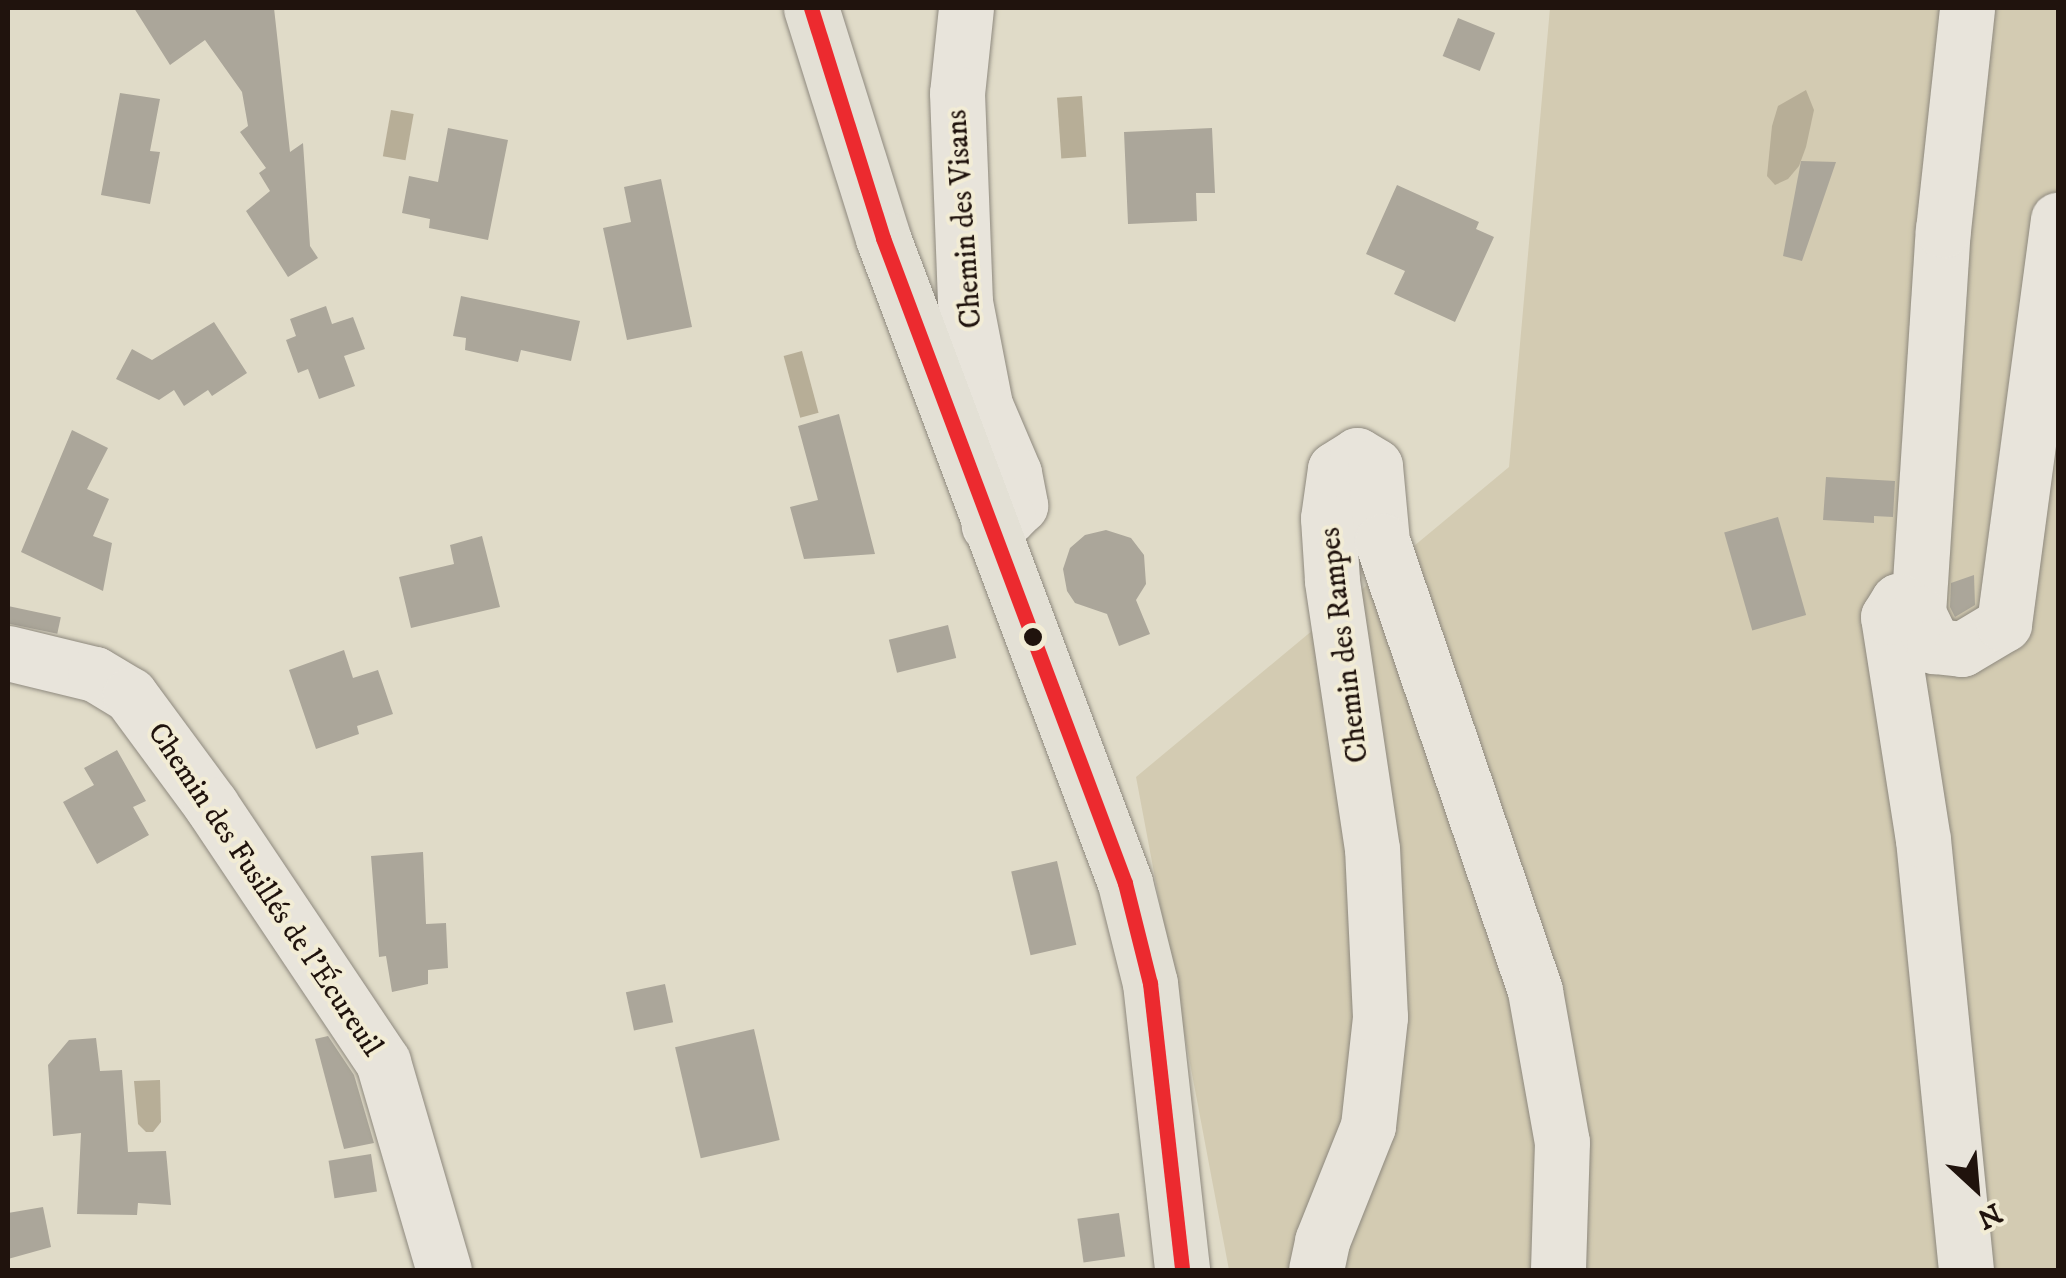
<!DOCTYPE html>
<html>
<head>
<meta charset="utf-8">
<style>
	body { margin:0 }
	#map { position:relative; width:2066px; height:1278px; overflow:hidden; background:#e0dbc8; font-family:"IM FELL DW Pica",serif }
	div>[style] { position:absolute }
	[style*='--x'] { left:calc(var(--x)*1px); top:calc(var(--y)*1px); width:calc(var(--w)*1px); rotate:calc(var(--a)*1deg) }
	.green>* { inset:0; background:#d3cbb2 }
	.water>* { inset:0; background:#b7ae97; transform-origin:0 0 }
	.building>* { inset:0; background:#aba69a; transform-origin:0 0 }
	.roads { filter:drop-shadow(0 0 2px #8e897e) drop-shadow(0 0 2px #8e897e) }
	.minor>* { height:55px; margin:-27.5px; padding:0 27.5px; transform-origin:27.5px; border-radius:27.5px; background:#e8e4db }
	.major>* { height:55px; margin:-27.5px; padding:0 27.5px; transform-origin:27.5px; border-radius:27.5px; background:#e3e0d5 }
	.bus-1>* { height:15px; margin:-7.5px; padding:0 7.5px; transform-origin:7.5px; border-radius:7.5px; background:#ec2a2f }
	.dots>* { width:28px; height:28px; translate:-50% -50%; box-sizing:border-box; border:5px solid #f2ecd5; border-radius:50% }
	span { translate:-50% -50%; white-space:nowrap; text-align:center; line-height:1.15; -webkit-text-stroke:8px #f2ecd5; paint-order:stroke }
	.street-label { font-size:30px; color:#20130d }
	.frame { position:absolute; inset:0; border:10px solid #20130d; pointer-events:none }
	.north { position:absolute; left:1926px; top:1138px; width:100px; height:100px; -webkit-text-stroke:8px #f2ecd5; paint-order:stroke; rotate:154deg; font-size:28px; font-weight:700; line-height:40px; text-align:center; color:#20130d }
	.north::after { content:''; display:block; margin:auto; width:35px; height:45px; background:#20130d; clip-path:polygon(50% 0,100% 100%,50% 72%,0 100%) }
</style>
</head>
<body>
<div id="map">
	<div class="green">
		<i style="clip-path:polygon(1550px 8px,2058px 8px,2058px 1270px,1229px 1270px,1136px 777px,1509px 467px)"></i>
	</div>
	<div class="water">
		<i style="clip-path:polygon(1806px 90px,1814px 110px,1806px 147px,1799px 166px,1788px 179px,1775px 185px,1767px 176px,1772px 126px,1778px 106px)"></i>
		<i style="left:1082px;top:96px;width:61px;height:25px;rotate:86deg"></i>
		<i style="left:391px;top:110px;width:23px;height:47px;rotate:10deg"></i>
		<i style="left:802px;top:351px;width:64px;height:19px;rotate:75deg"></i>
		<i style="clip-path:polygon(160px 1080px,161px 1122px,153px 1132px,146px 1132px,138px 1124px,134px 1081px)"></i>
	</div>
	<div class="building">
		<i style="clip-path:polygon(134px 8px,274px 8px,290px 152px,303px 143px,310px 246px,318px 258px,288px 277px,246px 211px,270px 191px,259px 173px,266px 168px,240px 132px,248px 126px,242px 92px,205px 40px,170px 65px)"></i>
		<i style="left:1458px;top:18px;width:40px;height:41px;rotate:22deg"></i>
		<i style="clip-path:polygon(120px 93px,160px 99px,150px 151px,160px 152px,150px 204px,101px 195px)"></i>
		<i style="clip-path:polygon(448px 128px,508px 140px,488px 240px,429px 228px,430px 219px,402px 213px,409px 176px,438px 182px)"></i>
		<i style="clip-path:polygon(1212px 128px,1215px 193px,1196px 193px,1197px 221px,1128px 224px,1124px 132px)"></i>
		<i style="clip-path:polygon(1801px 161px,1836px 162px,1802px 261px,1783px 256px)"></i>
		<i style="clip-path:polygon(661px 179px,692px 327px,627px 340px,603px 228px,631px 222px,624px 187px)"></i>
		<i style="clip-path:polygon(1397px 185px,1479px 222px,1476px 229px,1494px 237px,1455px 322px,1394px 294px,1405px 271px,1366px 254px)"></i>
		<i style="clip-path:polygon(461px 296px,580px 321px,571px 361px,521px 350px,518px 362px,465px 350px,466px 338px,453px 336px)"></i>
		<i style="clip-path:polygon(326px 306px,332px 324px,353px 317px,365px 349px,344px 356px,355px 386px,319px 399px,308px 369px,298px 373px,286px 340px,296px 336px,290px 319px)"></i>
		<i style="clip-path:polygon(214px 322px,247px 373px,212px 396px,208px 390px,184px 406px,174px 390px,159px 400px,116px 379px,132px 349px,152px 360px)"></i>
		<i style="clip-path:polygon(839px 414px,875px 554px,804px 559px,790px 507px,818px 500px,798px 426px)"></i>
		<i style="clip-path:polygon(72px 430px,108px 448px,87px 489px,109px 499px,93px 536px,112px 543px,103px 591px,21px 552px)"></i>
		<i style="clip-path:polygon(1826px 477px,1895px 481px,1893px 517px,1874px 516px,1874px 523px,1823px 520px)"></i>
		<i style="left:1778px;top:517px;width:102px;height:56px;rotate:74deg"></i>
		<i style="clip-path:polygon(1106px 530px,1131px 538px,1144px 555px,1146px 584px,1136px 600px,1150px 634px,1119px 646px,1107px 614px,1075px 603px,1067px 591px,1063px 569px,1070px 548px,1085px 535px)"></i>
		<i style="clip-path:polygon(482px 536px,500px 607px,411px 628px,399px 577px,454px 564px,450px 545px)"></i>
		<i style="clip-path:polygon(1974px 575px,1975px 605px,1955px 617px,1950px 607px,1951px 583px)"></i>
		<i style="left:8px;top:606px;width:54px;height:17px;rotate:12deg"></i>
		<i style="left:948px;top:625px;width:34px;height:61px;rotate:76deg"></i>
		<i style="clip-path:polygon(344px 650px,353px 678px,378px 670px,393px 714px,357px 726px,359px 734px,316px 749px,289px 670px)"></i>
		<i style="clip-path:polygon(117px 750px,146px 801px,133px 807px,149px 835px,97px 864px,63px 802px,94px 785px,84px 768px)"></i>
		<i style="clip-path:polygon(423px 852px,426px 924px,446px 923px,448px 968px,428px 970px,428px 984px,392px 992px,386px 956px,379px 957px,371px 856px)"></i>
		<i style="left:1057px;top:861px;width:86px;height:47px;rotate:77deg"></i>
		<i style="left:665px;top:984px;width:39px;height:40px;rotate:78deg"></i>
		<i style="left:754px;top:1029px;width:114px;height:81px;rotate:77deg"></i>
		<i style="clip-path:polygon(328px 1036px,354px 1075px,374px 1143px,344px 1149px,315px 1039px)"></i>
		<i style="clip-path:polygon(96px 1038px,100px 1071px,122px 1070px,128px 1152px,166px 1151px,171px 1205px,138px 1203px,137px 1215px,77px 1214px,81px 1133px,53px 1136px,48px 1065px,69px 1040px)"></i>
		<i style="left:371px;top:1154px;width:38px;height:43px;rotate:81deg"></i>
		<i style="clip-path:polygon(43px 1207px,51px 1247px,8px 1259px,8px 1213px)"></i>
		<i style="left:1119px;top:1213px;width:44px;height:42px;rotate:82deg"></i>
	</div>
	<div class="roads">
		<div class="minor">
			<i style="--x:966;--y:8;--w:85;--a:96"></i>
			<i style="--x:957;--y:93;--w:209;--a:87.8"></i>
			<i style="--x:965;--y:302;--w:105;--a:79"></i>
			<i style="--x:985;--y:405;--w:74;--a:66.9"></i>
			<i style="--x:1014;--y:473;--w:33;--a:79"></i>
			<i style="--x:1020;--y:505;--w:17;--a:135"></i>
			<i style="--x:1008;--y:517;--w:21;--a:157"></i>
			<i style="--x:1918;--y:613;--w:384;--a:-86.3"></i>
			<i style="--x:1943;--y:230;--w:223;--a:-83.8"></i>
			<i style="--x:8;--y:653;--w:89;--a:13.6"></i>
			<i style="--x:95;--y:674;--w:41;--a:31"></i>
			<i style="--x:130;--y:695;--w:137;--a:53.6"></i>
			<i style="--x:211;--y:805;--w:309;--a:56.2"></i>
			<i style="--x:383;--y:1062;--w:217;--a:73.7"></i>
			<i style="--x:1316;--y:1270;--w:30;--a:-78"></i>
			<i style="--x:1322;--y:1241;--w:124;--a:-68.2"></i>
			<i style="--x:1368;--y:1126;--w:110;--a:-83.7"></i>
			<i style="--x:1380;--y:1017;--w:168;--a:-92.7"></i>
			<i style="--x:1372;--y:849;--w:272;--a:-98.5"></i>
			<i style="--x:1332;--y:580;--w:62;--a:-93.7"></i>
			<i style="--x:1328;--y:518;--w:49;--a:-81.9"></i>
			<i style="--x:1335;--y:469;--w:26;--a:-32"></i>
			<i style="--x:1357;--y:455;--w:21;--a:31"></i>
			<i style="--x:1375;--y:466;--w:75;--a:84.7"></i>
			<i style="--x:1382;--y:541;--w:475;--a:71.2"></i>
			<i style="--x:1535;--y:991;--w:153;--a:79.9"></i>
			<i style="--x:1562;--y:1142;--w:128;--a:91.8"></i>
			<i style="--x:1966;--y:1270;--w:432;--a:-95.7"></i>
			<i style="--x:1923;--y:840;--w:226;--a:-98.9"></i>
			<i style="--x:1888;--y:617;--w:19;--a:-58"></i>
			<i style="--x:1898;--y:601;--w:23;--a:31"></i>
			<i style="--x:1918;--y:613;--w:37;--a:64"></i>
			<i style="--x:1934;--y:646;--w:28;--a:6"></i>
			<i style="--x:1962;--y:649;--w:49;--a:-30.8"></i>
			<i style="--x:2004;--y:624;--w:408;--a:-82.4"></i>
		</div>
		<div class="major">
			<i style="--x:811;--y:8;--w:241;--a:72.6"></i>
			<i style="--x:883;--y:238;--w:689;--a:69.43"></i>
			<i style="--x:1125;--y:883;--w:103;--a:76"></i>
			<i style="--x:1150;--y:983;--w:289;--a:83.6"></i>
		</div>
	</div>
	<div class="bus-1">
		<i style="--x:811;--y:8;--w:241;--a:72.6"></i>
		<i style="--x:883;--y:238;--w:689;--a:69.43"></i>
		<i style="--x:1125;--y:883;--w:103;--a:76"></i>
		<i style="--x:1150;--y:983;--w:289;--a:83.6"></i>
	</div>
	<div class="dots">
		<i style="left:1033px;top:637px;background:#20130d"></i>
	</div>
	<div class="street-label">
		<span style="left:965px;top:219px;rotate:-94deg">Chemin des Visans</span>
		<span style="left:1345px;top:645px;rotate:-97deg">Chemin des Rampes</span>
		<span style="left:264px;top:890px;rotate:56deg">Chemin des Fusillés de l'Écureuil</span>
	</div>
	<div class="frame"></div>
	<div class="north">N</div>
</div>
</body>
</html>
